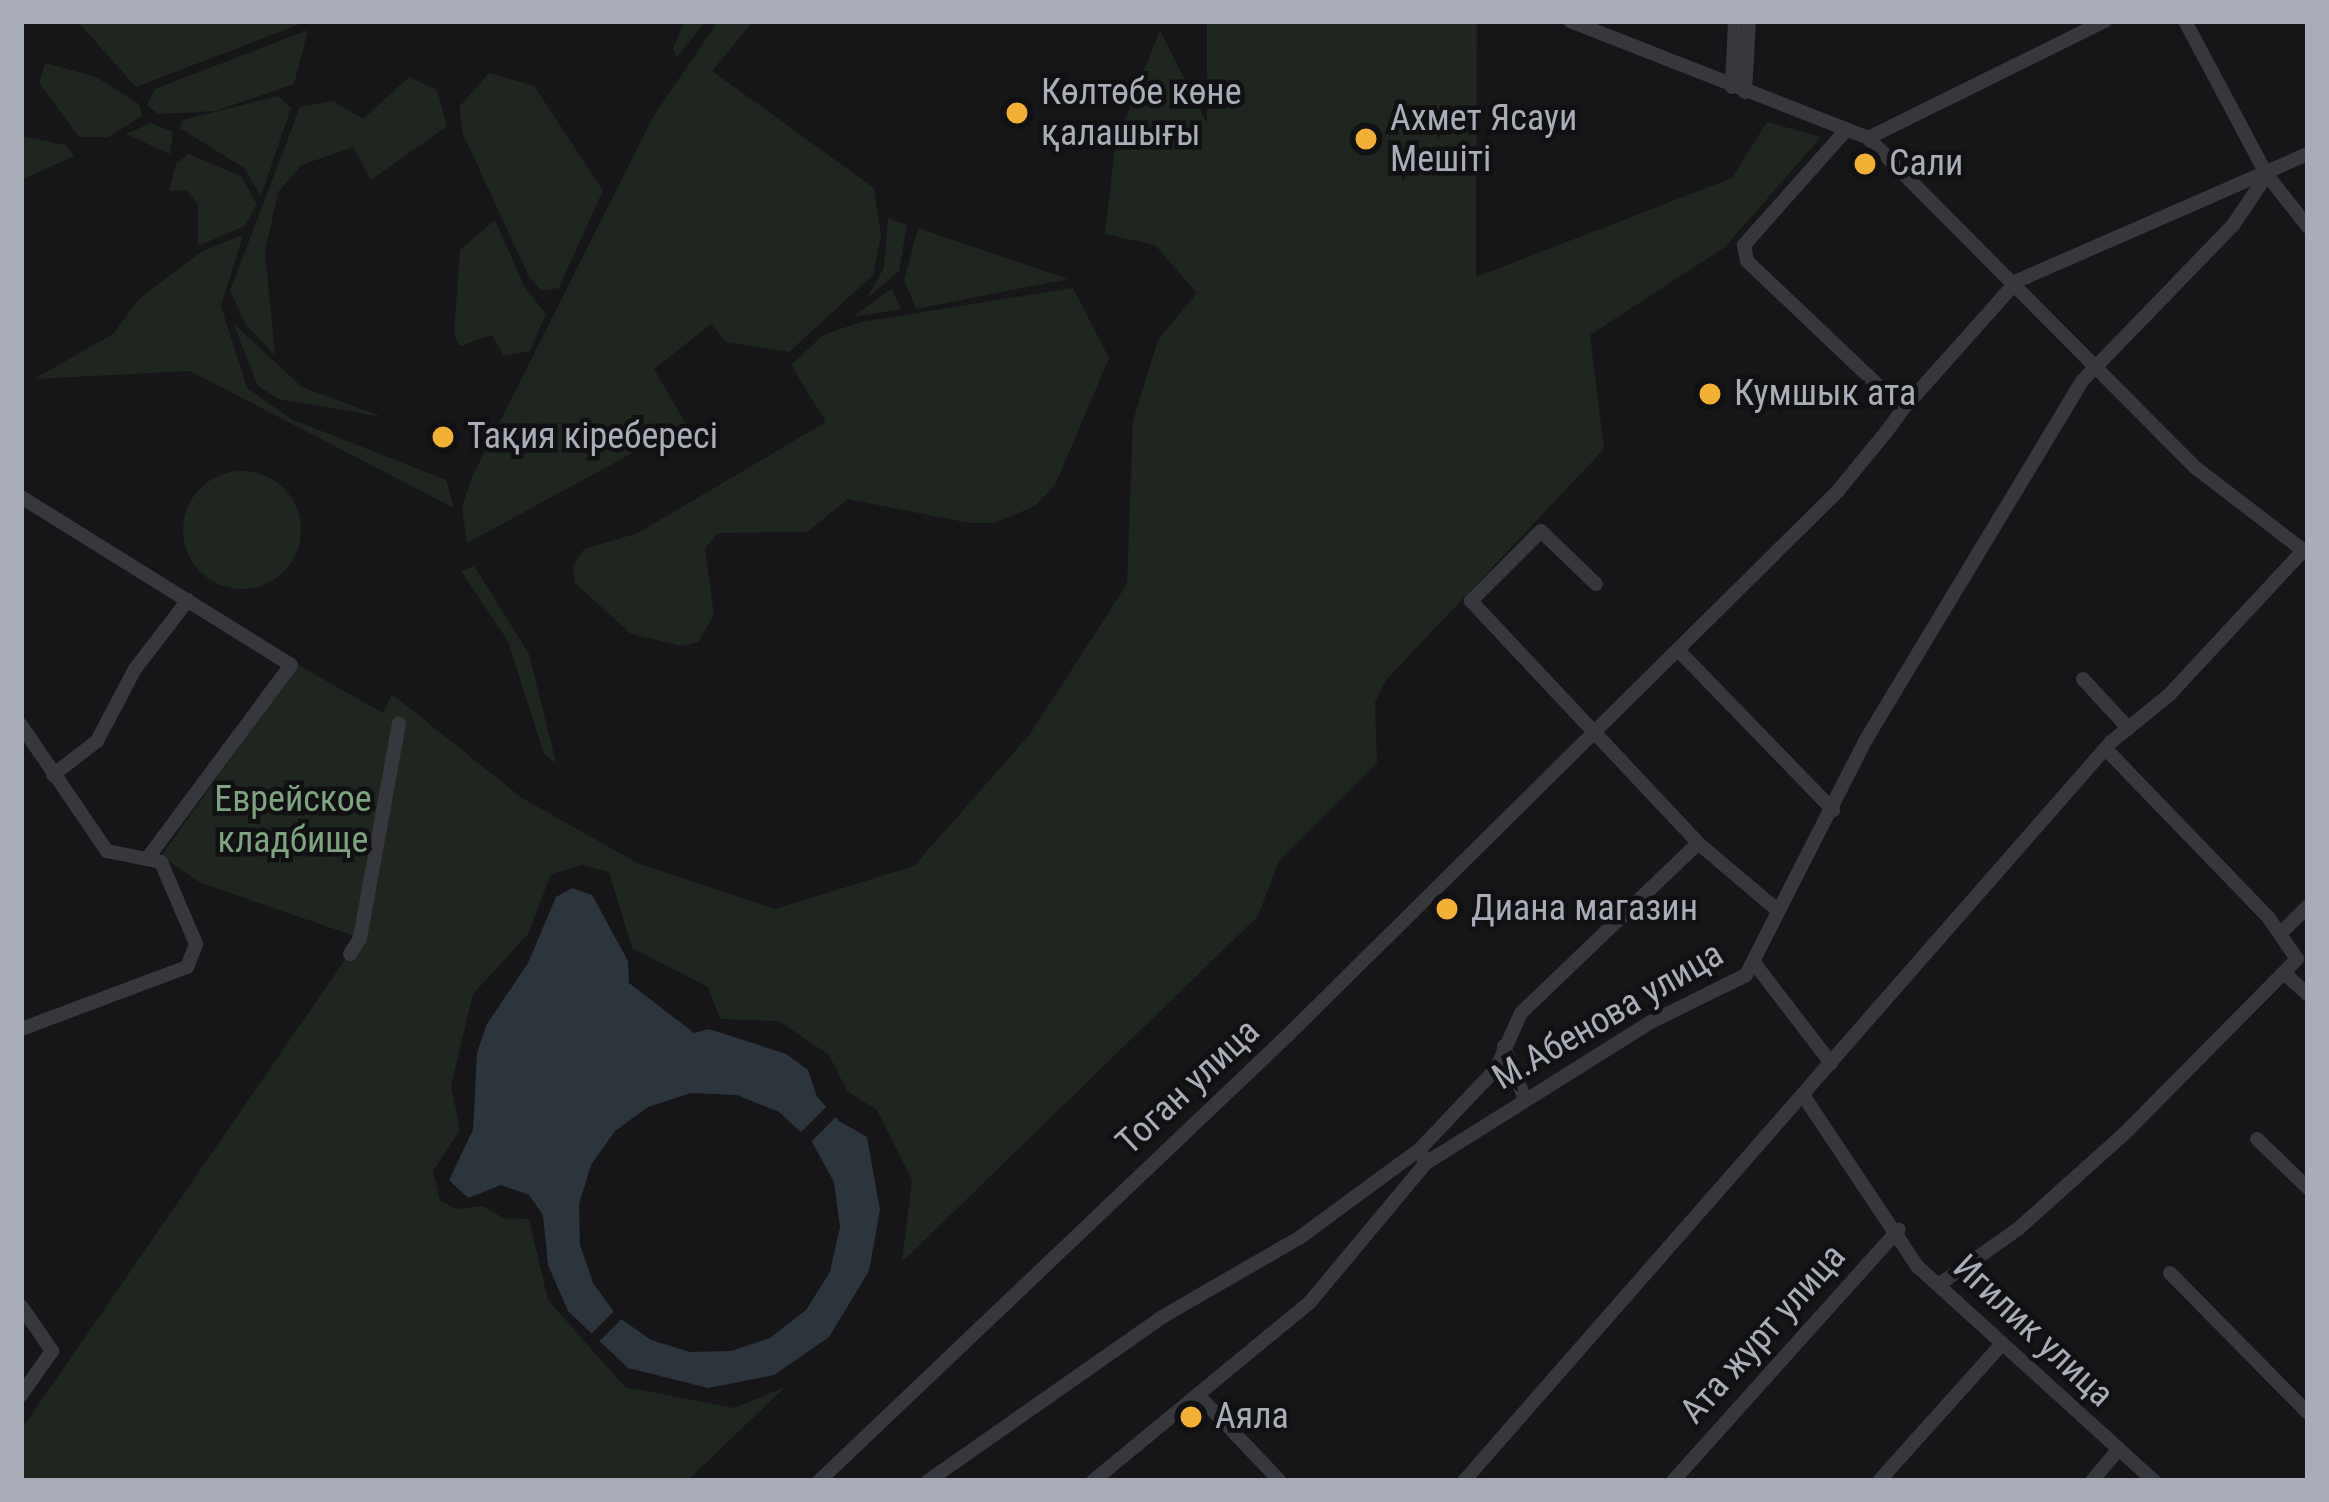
<!DOCTYPE html>
<html>
<head>
<meta charset="utf-8">
<style>
	body { margin:0 }
	#map { position:relative; width:2329px; height:1502px; overflow:hidden; background:#161618; font-family:"Roboto Condensed",sans-serif }
	div>[style] { position:absolute }
	[style*='--x'] { left:calc(var(--x)*1px); top:calc(var(--y)*1px); width:calc(var(--w)*1px); rotate:calc(var(--a)*1deg) }
	.green>* { inset:0; background:#1e261f }
	.round { border-radius:50% }
	.water>* { inset:0; background:#2c353c }
	.pier>* { inset:0; background:#161618; transform-origin:0 0 }
	.minor>* { height:14px; margin:-7px; padding:0 7px; transform-origin:7px; border-radius:7px; background:#37383d }
	.dots>* { width:33px; height:33px; translate:-50% -50%; box-sizing:border-box; border:6px solid #111113; border-radius:50% }
	span { translate:-50% -50%; white-space:nowrap; text-align:center; line-height:1.15; -webkit-text-stroke:9px #111113; paint-order:stroke }
	.poi-label { font-size:36px; color:#a8adb8 }
	.left { translate:0 -50%; text-align:left }
	.park-label { font-size:36px; color:#7fa381 }
	.street-label { font-size:36px; color:#a8adb8 }
	.frame { position:absolute; inset:0; border:24px solid #a8adb8; pointer-events:none }
</style>
</head>
<body>
<div id="map">
	<div class="green">
		<i style="clip-path:polygon(77px 21px,308px 21px,136px 87px)"></i>
		<i style="clip-path:polygon(684px 21px,706px 21px,676px 58px,673px 49px)"></i>
		<i style="clip-path:polygon(718px 21px,753px 21px,712px 71px,874px 188px,881px 236px,873px 275px,789px 352px,726px 342px,711px 324px,654px 369px,686px 424px,467px 543px,462px 507px,471px 479px,653px 117px)"></i>
		<i style="clip-path:polygon(1207px 21px,1477px 21px,1476px 277px,1732px 178px,1767px 122px,1821px 137px,1725px 247px,1590px 335px,1604px 449px,1386px 680px,1375px 702px,1377px 763px,1279px 861px,1258px 916px,902px 1262px,912px 1180px,877px 1110px,847px 1091px,829px 1055px,779px 1021px,720px 1019px,708px 987px,632px 948px,609px 872px,582px 865px,551px 874px,528px 934px,473px 994px,451px 1086px,460px 1130px,433px 1171px,440px 1200px,455px 1209px,483px 1206px,503px 1218px,529px 1219px,548px 1300px,625px 1387px,734px 1408px,785px 1387px,687px 1481px,21px 1481px,21px 1430px,360px 938px,201px 883px,161px 856px,298px 665px,383px 713px,392px 694px,522px 798px,637px 863px,775px 909px,914px 866px,1030px 734px,1127px 584px,1133px 421px,1158px 340px,1197px 293px,1155px 245px,1105px 234px,1115px 146px,1160px 30px,1207px 124px)"></i>
		<i style="clip-path:polygon(308px 30px,294px 84px,215px 111px,158px 114px,147px 105px,155px 89px)"></i>
		<i style="clip-path:polygon(45px 63px,96px 77px,139px 104px,142px 116px,108px 137px,79px 137px,39px 83px)"></i>
		<i style="clip-path:polygon(489px 73px,534px 86px,603px 190px,559px 288px,542px 291px,529px 277px,463px 134px,459px 107px)"></i>
		<i style="clip-path:polygon(409px 77px,437px 90px,447px 126px,371px 180px,353px 147px,302px 165px,278px 192px,265px 252px,275px 355px,246px 325px,230px 291px,300px 107px,333px 101px,363px 119px)"></i>
		<i style="clip-path:polygon(278px 96px,291px 108px,261px 196px,244px 168px,180px 128px,182px 120px)"></i>
		<i style="clip-path:polygon(151px 123px,173px 132px,170px 154px,126px 134px)"></i>
		<i style="clip-path:polygon(21px 136px,66px 145px,74px 156px,21px 180px)"></i>
		<i style="clip-path:polygon(188px 154px,241px 176px,257px 204px,245px 226px,198px 246px,198px 204px,186px 190px,169px 191px,176px 164px)"></i>
		<i style="clip-path:polygon(888px 218px,907px 225px,899px 271px,866px 299px,884px 268px)"></i>
		<i style="clip-path:polygon(495px 220px,524px 286px,546px 314px,530px 351px,504px 356px,492px 335px,460px 346px,454px 335px,460px 250px)"></i>
		<i style="clip-path:polygon(918px 228px,1068px 279px,916px 309px,904px 280px)"></i>
		<i style="clip-path:polygon(243px 235px,221px 306px,247px 388px,291px 419px,446px 480px,454px 508px,190px 371px,34px 379px,113px 334px,140px 298px,204px 250px)"></i>
		<i style="clip-path:polygon(1073px 288px,1109px 358px,1055px 485px,1035px 506px,994px 523px,969px 523px,848px 499px,807px 532px,718px 533px,705px 548px,714px 615px,698px 642px,682px 646px,631px 634px,575px 583px,573px 566px,584px 549px,638px 533px,826px 422px,791px 365px,823px 335px,861px 322px)"></i>
		<i style="clip-path:polygon(892px 289px,901px 309px,853px 317px,888px 291px)"></i>
		<i style="clip-path:polygon(233px 323px,302px 387px,383px 417px,279px 399px,258px 386px)"></i>
		<i class="round" style="left:183px;top:471px;width:118px;height:118px"></i>
		<i style="clip-path:polygon(474px 566px,529px 654px,556px 763px,544px 754px,508px 641px,461px 571px)"></i>
	</div>
	<div class="water">
		<i style="clip-path:polygon(evenodd,572px 888px,592px 895px,628px 961px,629px 983px,694px 1033px,709px 1029px,786px 1054px,808px 1070px,817px 1097px,839px 1121px,867px 1137px,880px 1210px,869px 1271px,829px 1337px,774px 1375px,708px 1388px,628px 1368px,568px 1311px,548px 1265px,543px 1215px,529px 1195px,501px 1185px,468px 1198px,449px 1180px,473px 1130px,477px 1053px,487px 1024px,528px 963px,556px 897px,572px 888px,691px 1093px,737px 1095px,779px 1112px,812px 1142px,834px 1182px,840px 1227px,830px 1272px,806px 1310px,770px 1338px,731px 1351px,690px 1352px,651px 1340px,617px 1316px,593px 1283px,580px 1245px,579px 1204px,591px 1165px,615px 1131px,648px 1107px,691px 1093px)"></i>
	</div>
	<div class="pier">
		<i style="left:830px;top:1103px;width:14px;height:47px;rotate:45deg"></i>
		<i style="left:618px;top:1307px;width:11px;height:48px;rotate:45deg"></i>
	</div>
	<div class="minor">
		<i style="--x:1570;--y:21;--w:320;--a:21.4"></i>
		<i style="--x:1868;--y:138;--w:465;--a:45.2"></i>
		<i style="--x:2196;--y:468;--w:141;--a:37.5"></i>
		<i style="--x:2185;--y:21;--w:174;--a:62"></i>
		<i style="--x:2267;--y:175;--w:66;--a:51.7"></i>
		<i style="--x:1732;--y:87;--w:66;--a:-87.4"></i>
		<i style="--x:1745;--y:92;--w:71;--a:-86.8"></i>
		<i style="--x:1868;--y:138;--w:264;--a:-26.3"></i>
		<i style="--x:1903;--y:409;--w:171;--a:-48.3"></i>
		<i style="--x:2017;--y:281;--w:318;--a:-23.6"></i>
		<i style="--x:21;--y:497;--w:318;--a:31.9"></i>
		<i style="--x:291;--y:665;--w:237;--a:126.6"></i>
		<i style="--x:1596;--y:584;--w:76;--a:-136.1"></i>
		<i style="--x:1541;--y:531;--w:99;--a:135"></i>
		<i style="--x:1471;--y:601;--w:332;--a:46.8"></i>
		<i style="--x:1698;--y:843;--w:102;--a:40.2"></i>
		<i style="--x:1678;--y:650;--w:223;--a:45.9"></i>
		<i style="--x:2083;--y:679;--w:67;--a:47.4"></i>
		<i style="--x:21;--y:725;--w:153;--a:55.7"></i>
		<i style="--x:107;--y:851;--w:55;--a:11.5"></i>
		<i style="--x:161;--y:862;--w:89;--a:66.9"></i>
		<i style="--x:196;--y:944;--w:25;--a:111"></i>
		<i style="--x:187;--y:967;--w:177;--a:159.5"></i>
		<i style="--x:53;--y:775;--w:56;--a:-37.7"></i>
		<i style="--x:97;--y:741;--w:81;--a:-62.2"></i>
		<i style="--x:135;--y:669;--w:87;--a:-52.5"></i>
		<i style="--x:2282;--y:932;--w:37;--a:-45"></i>
		<i style="--x:350;--y:954;--w:19;--a:-58"></i>
		<i style="--x:360;--y:938;--w:218;--a:-79.7"></i>
		<i style="--x:1755;--y:964;--w:125;--a:52.5"></i>
		<i style="--x:2285;--y:974;--w:31;--a:42"></i>
		<i style="--x:1504;--y:1046;--w:55;--a:68.6"></i>
		<i style="--x:1803;--y:1095;--w:206;--a:56.3"></i>
		<i style="--x:1917;--y:1266;--w:320;--a:42.2"></i>
		<i style="--x:2257;--y:1139;--w:71;--a:43.9"></i>
		<i style="--x:1423;--y:1158;--w:9;--a:-108"></i>
		<i style="--x:1420;--y:1149;--w:110;--a:-46.5"></i>
		<i style="--x:1496;--y:1069;--w:61;--a:-65.9"></i>
		<i style="--x:1521;--y:1013;--w:245;--a:-43.8"></i>
		<i style="--x:2170;--y:1273;--w:197;--a:45.4"></i>
		<i style="--x:1941;--y:1283;--w:94;--a:-35"></i>
		<i style="--x:2018;--y:1229;--w:142;--a:-41.9"></i>
		<i style="--x:2124;--y:1134;--w:246;--a:-45.3"></i>
		<i style="--x:2297;--y:959;--w:51;--a:-124.6"></i>
		<i style="--x:2268;--y:917;--w:232;--a:-134"></i>
		<i style="--x:21;--y:1306;--w:55;--a:55.4"></i>
		<i style="--x:52;--y:1351;--w:54;--a:125.2"></i>
		<i style="--x:1199;--y:1396;--w:117;--a:46.4"></i>
		<i style="--x:819;--y:1481;--w:647;--a:-43.56"></i>
		<i style="--x:1288;--y:1035;--w:772;--a:-44.69"></i>
		<i style="--x:1837;--y:492;--w:79;--a:-50.7"></i>
		<i style="--x:1887;--y:431;--w:27;--a:-54"></i>
		<i style="--x:1903;--y:409;--w:215;--a:-136.5"></i>
		<i style="--x:1747;--y:261;--w:16;--a:-101"></i>
		<i style="--x:1744;--y:245;--w:154;--a:-48.4"></i>
		<i style="--x:928;--y:1481;--w:286;--a:-35"></i>
		<i style="--x:1162;--y:1317;--w:158;--a:-30"></i>
		<i style="--x:1299;--y:1238;--w:150;--a:-36.3"></i>
		<i style="--x:1093;--y:1481;--w:281;--a:-39.5"></i>
		<i style="--x:1310;--y:1302;--w:181;--a:-50.2"></i>
		<i style="--x:1426;--y:1163;--w:263;--a:-32.1"></i>
		<i style="--x:1649;--y:1023;--w:108;--a:-26.3"></i>
		<i style="--x:1746;--y:975;--w:263;--a:-63"></i>
		<i style="--x:1865;--y:741;--w:420;--a:-58.9"></i>
		<i style="--x:2082;--y:381;--w:217;--a:-45.9"></i>
		<i style="--x:2233;--y:225;--w:60;--a:-55.8"></i>
		<i style="--x:1464;--y:1481;--w:982;--a:-48.8"></i>
		<i style="--x:2111;--y:742;--w:75;--a:-39"></i>
		<i style="--x:2169;--y:695;--w:197;--a:-47.1"></i>
		<i style="--x:1673;--y:1481;--w:338;--a:-48.1"></i>
		<i style="--x:1879;--y:1481;--w:183;--a:-48.1"></i>
		<i style="--x:2092;--y:1481;--w:40;--a:-50"></i>
	</div>
	<div class="dots">
		<i style="left:1017px;top:113px;background:#f2b134"></i>
		<i style="left:1366px;top:139px;background:#f2b134"></i>
		<i style="left:1865px;top:164px;background:#f2b134"></i>
		<i style="left:1710px;top:394px;background:#f2b134"></i>
		<i style="left:443px;top:437px;background:#f2b134"></i>
		<i style="left:1447px;top:909px;background:#f2b134"></i>
		<i style="left:1191px;top:1417px;background:#f2b134"></i>
	</div>
	<div class="poi-label">
		<span class="left" style="left:1041px;top:113px">Көлтөбе көне<br>қалашығы</span>
		<span class="left" style="left:1390px;top:139px">Ахмет Ясауи<br>Мешіті</span>
		<span class="left" style="left:1889px;top:164px">Сали</span>
		<span class="left" style="left:1734px;top:394px">Кумшык ата</span>
		<span class="left" style="left:467px;top:437px">Тақия кіребересі</span>
		<span class="left" style="left:1471px;top:909px">Диана магазин</span>
		<span class="left" style="left:1215px;top:1417px">Аяла</span>
	</div>
	<div class="park-label">
		<span style="left:293px;top:820px">Еврейское<br>кладбище</span>
	</div>
	<div class="street-label">
		<span style="left:1608px;top:1016px;rotate:-30deg">М.Абенова улица</span>
		<span style="left:1188px;top:1087px;rotate:-43deg">Тоган улица</span>
		<span style="left:2033px;top:1331px;rotate:43deg">Игилик улица</span>
		<span style="left:1763px;top:1334px;rotate:-48deg">Ата журт улица</span>
	</div>
	<div class="frame"></div>
</div>
</body>
</html>
